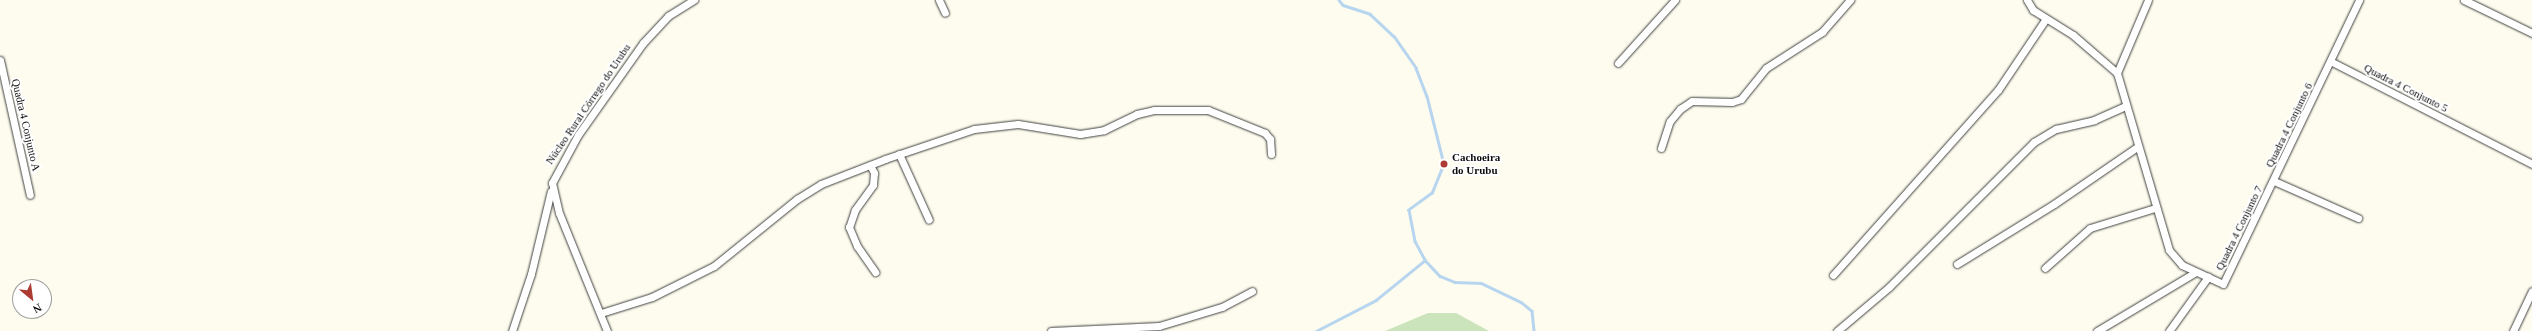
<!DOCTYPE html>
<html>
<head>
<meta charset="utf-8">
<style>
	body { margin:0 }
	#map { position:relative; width:2532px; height:331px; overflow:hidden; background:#fdfcee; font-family:Georgia,serif }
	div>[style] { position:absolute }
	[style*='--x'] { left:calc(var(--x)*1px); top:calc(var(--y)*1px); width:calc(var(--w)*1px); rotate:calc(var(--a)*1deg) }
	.green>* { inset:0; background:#cce4bc }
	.stream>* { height:2.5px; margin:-1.25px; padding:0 1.25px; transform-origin:1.25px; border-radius:1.25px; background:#b8d5ef }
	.roads { filter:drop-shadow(0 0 1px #404040) drop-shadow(0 0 1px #404040) }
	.street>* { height:7px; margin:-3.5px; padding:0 3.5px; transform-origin:3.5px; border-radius:3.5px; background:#fff }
	.dots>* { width:11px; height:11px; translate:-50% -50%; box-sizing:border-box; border:2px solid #fff; border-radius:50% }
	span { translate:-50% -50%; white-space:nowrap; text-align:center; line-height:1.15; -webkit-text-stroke:4px #fff; paint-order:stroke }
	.street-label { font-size:11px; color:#0d0d0d }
	.poi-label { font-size:11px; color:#0d0d0d; font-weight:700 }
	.left { translate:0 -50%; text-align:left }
	.north { position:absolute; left:12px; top:279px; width:40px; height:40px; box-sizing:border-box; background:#fff; border:1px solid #9e9e9e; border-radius:50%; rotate:151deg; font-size:11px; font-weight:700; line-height:16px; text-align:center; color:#0d0d0d }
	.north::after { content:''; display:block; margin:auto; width:14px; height:18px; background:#ad3b34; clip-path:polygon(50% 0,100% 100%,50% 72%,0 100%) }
</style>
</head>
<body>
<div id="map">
	<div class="green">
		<i style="clip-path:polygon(1428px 313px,1456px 313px,1489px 331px,1385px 331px)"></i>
	</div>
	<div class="stream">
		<i style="--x:1339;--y:0;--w:6;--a:51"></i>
		<i style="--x:1343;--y:5;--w:28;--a:18"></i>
		<i style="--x:1370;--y:14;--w:33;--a:43"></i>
		<i style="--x:1394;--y:36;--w:39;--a:55"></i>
		<i style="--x:1416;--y:68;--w:30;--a:69"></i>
		<i style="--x:1427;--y:96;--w:70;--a:76"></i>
		<i style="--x:1444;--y:164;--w:31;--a:112"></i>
		<i style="--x:1432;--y:193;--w:29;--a:144"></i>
		<i style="--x:1409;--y:210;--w:32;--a:79"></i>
		<i style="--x:1415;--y:241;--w:21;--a:62"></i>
		<i style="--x:1425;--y:260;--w:22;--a:47"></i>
		<i style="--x:1440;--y:276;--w:16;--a:22"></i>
		<i style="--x:1455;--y:282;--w:26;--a:2"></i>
		<i style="--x:1481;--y:283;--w:44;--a:25.4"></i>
		<i style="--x:1521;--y:302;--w:14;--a:39"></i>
		<i style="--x:1532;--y:311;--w:20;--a:84"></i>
		<i style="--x:1316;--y:331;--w:68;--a:-27.3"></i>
		<i style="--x:1376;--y:300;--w:63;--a:-39.2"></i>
	</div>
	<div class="roads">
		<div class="street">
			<i style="--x:939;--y:0;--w:14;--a:65"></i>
			<i style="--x:2027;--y:0;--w:12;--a:59"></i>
			<i style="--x:2033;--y:10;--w:47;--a:32"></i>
			<i style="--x:2073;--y:35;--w:58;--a:40.8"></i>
			<i style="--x:2117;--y:73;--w:184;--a:73.6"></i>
			<i style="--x:2169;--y:250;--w:20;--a:49"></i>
			<i style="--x:2182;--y:265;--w:45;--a:24.9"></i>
			<i style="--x:2223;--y:284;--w:315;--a:-64.4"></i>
			<i style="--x:2464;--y:0;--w:76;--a:25.9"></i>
			<i style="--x:0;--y:60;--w:138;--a:77.5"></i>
			<i style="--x:2332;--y:62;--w:225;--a:27"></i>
			<i style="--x:1618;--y:63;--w:85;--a:-47.9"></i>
			<i style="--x:2117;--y:73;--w:79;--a:-67"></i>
			<i style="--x:1661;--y:148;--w:28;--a:-72"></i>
			<i style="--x:1670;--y:121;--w:16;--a:-50"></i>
			<i style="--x:1680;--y:109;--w:14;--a:-34"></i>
			<i style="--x:1692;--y:101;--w:40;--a:1.4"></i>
			<i style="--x:1732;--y:102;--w:9;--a:-18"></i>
			<i style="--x:1741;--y:99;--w:40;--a:-51"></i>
			<i style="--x:1766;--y:68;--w:67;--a:-32.7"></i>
			<i style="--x:1822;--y:32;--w:43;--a:-48.8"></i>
			<i style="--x:899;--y:154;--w:72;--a:65.6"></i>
			<i style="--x:870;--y:165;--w:9;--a:63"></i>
			<i style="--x:874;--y:173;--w:12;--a:95"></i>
			<i style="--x:873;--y:185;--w:31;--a:126"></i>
			<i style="--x:855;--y:210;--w:18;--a:109"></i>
			<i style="--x:849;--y:227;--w:21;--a:67"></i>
			<i style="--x:857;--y:246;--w:32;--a:55"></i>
			<i style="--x:2274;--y:181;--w:92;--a:23.8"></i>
			<i style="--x:1957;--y:264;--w:114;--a:-31.7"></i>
			<i style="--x:2054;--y:204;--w:101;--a:-34.5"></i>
			<i style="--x:2045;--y:268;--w:60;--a:-41.6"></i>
			<i style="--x:2090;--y:228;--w:68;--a:-17.1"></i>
			<i style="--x:1833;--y:275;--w:248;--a:-48.3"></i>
			<i style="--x:1998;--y:90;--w:84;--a:-56.1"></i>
			<i style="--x:601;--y:313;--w:53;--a:-17.4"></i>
			<i style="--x:652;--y:297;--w:69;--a:-26.6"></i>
			<i style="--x:714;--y:266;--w:107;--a:-38.9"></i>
			<i style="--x:797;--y:199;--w:28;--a:-32"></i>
			<i style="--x:821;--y:184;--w:69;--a:-21.3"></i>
			<i style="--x:885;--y:159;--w:94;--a:-18.6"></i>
			<i style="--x:974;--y:129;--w:44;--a:-6.5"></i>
			<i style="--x:1018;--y:124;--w:63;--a:9.2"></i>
			<i style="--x:1080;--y:134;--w:24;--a:-9"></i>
			<i style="--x:1104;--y:130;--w:37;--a:-26"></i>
			<i style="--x:1137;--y:114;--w:17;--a:-13"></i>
			<i style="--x:1154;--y:110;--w:54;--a:0"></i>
			<i style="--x:1208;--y:110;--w:61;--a:22"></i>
			<i style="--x:1265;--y:133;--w:8;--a:50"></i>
			<i style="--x:1270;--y:139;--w:15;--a:86"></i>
			<i style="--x:512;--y:331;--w:60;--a:-71.6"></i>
			<i style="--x:531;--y:274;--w:85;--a:-76.5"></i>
			<i style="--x:607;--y:331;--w:127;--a:-112.1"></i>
			<i style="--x:559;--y:213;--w:31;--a:-103"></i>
			<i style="--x:552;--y:183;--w:55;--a:-61.6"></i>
			<i style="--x:578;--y:135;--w:113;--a:-54.8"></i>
			<i style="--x:643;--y:43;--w:37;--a:-47"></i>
			<i style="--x:668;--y:16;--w:31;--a:-32"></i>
			<i style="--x:1051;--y:331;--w:108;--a:-2.7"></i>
			<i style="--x:1159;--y:326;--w:66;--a:-16.8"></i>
			<i style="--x:1222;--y:307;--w:34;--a:-28"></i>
			<i style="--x:1837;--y:331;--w:68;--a:-40.2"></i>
			<i style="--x:1889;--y:287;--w:205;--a:-45"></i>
			<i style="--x:2034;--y:142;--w:26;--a:-31"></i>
			<i style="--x:2056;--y:129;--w:39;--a:-13"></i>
			<i style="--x:2094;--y:120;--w:35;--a:-24"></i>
			<i style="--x:2097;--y:331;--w:115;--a:-30.8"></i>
			<i style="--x:2169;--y:331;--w:67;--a:-54.2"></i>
			<i style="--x:2513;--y:331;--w:44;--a:-64.6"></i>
		</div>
	</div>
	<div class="dots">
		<i style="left:1444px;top:164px;background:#ad3b34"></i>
	</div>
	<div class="street-label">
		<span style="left:2406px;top:88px;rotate:27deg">Quadra 4 Conjunto 5</span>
		<span style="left:588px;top:104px;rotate:-56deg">Núcleo Rural Córrego do Urubu</span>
		<span style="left:26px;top:125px;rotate:77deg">Quadra 4 Conjunto A</span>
		<span style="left:2289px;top:125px;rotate:-64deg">Quadra 4 Conjunto 6</span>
		<span style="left:2239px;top:228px;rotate:-64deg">Quadra 4 Conjunto 7</span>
	</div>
	<div class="poi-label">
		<span class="left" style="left:1452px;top:164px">Cachoeira<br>do Urubu</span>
	</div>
	<div class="north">N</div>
</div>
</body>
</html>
